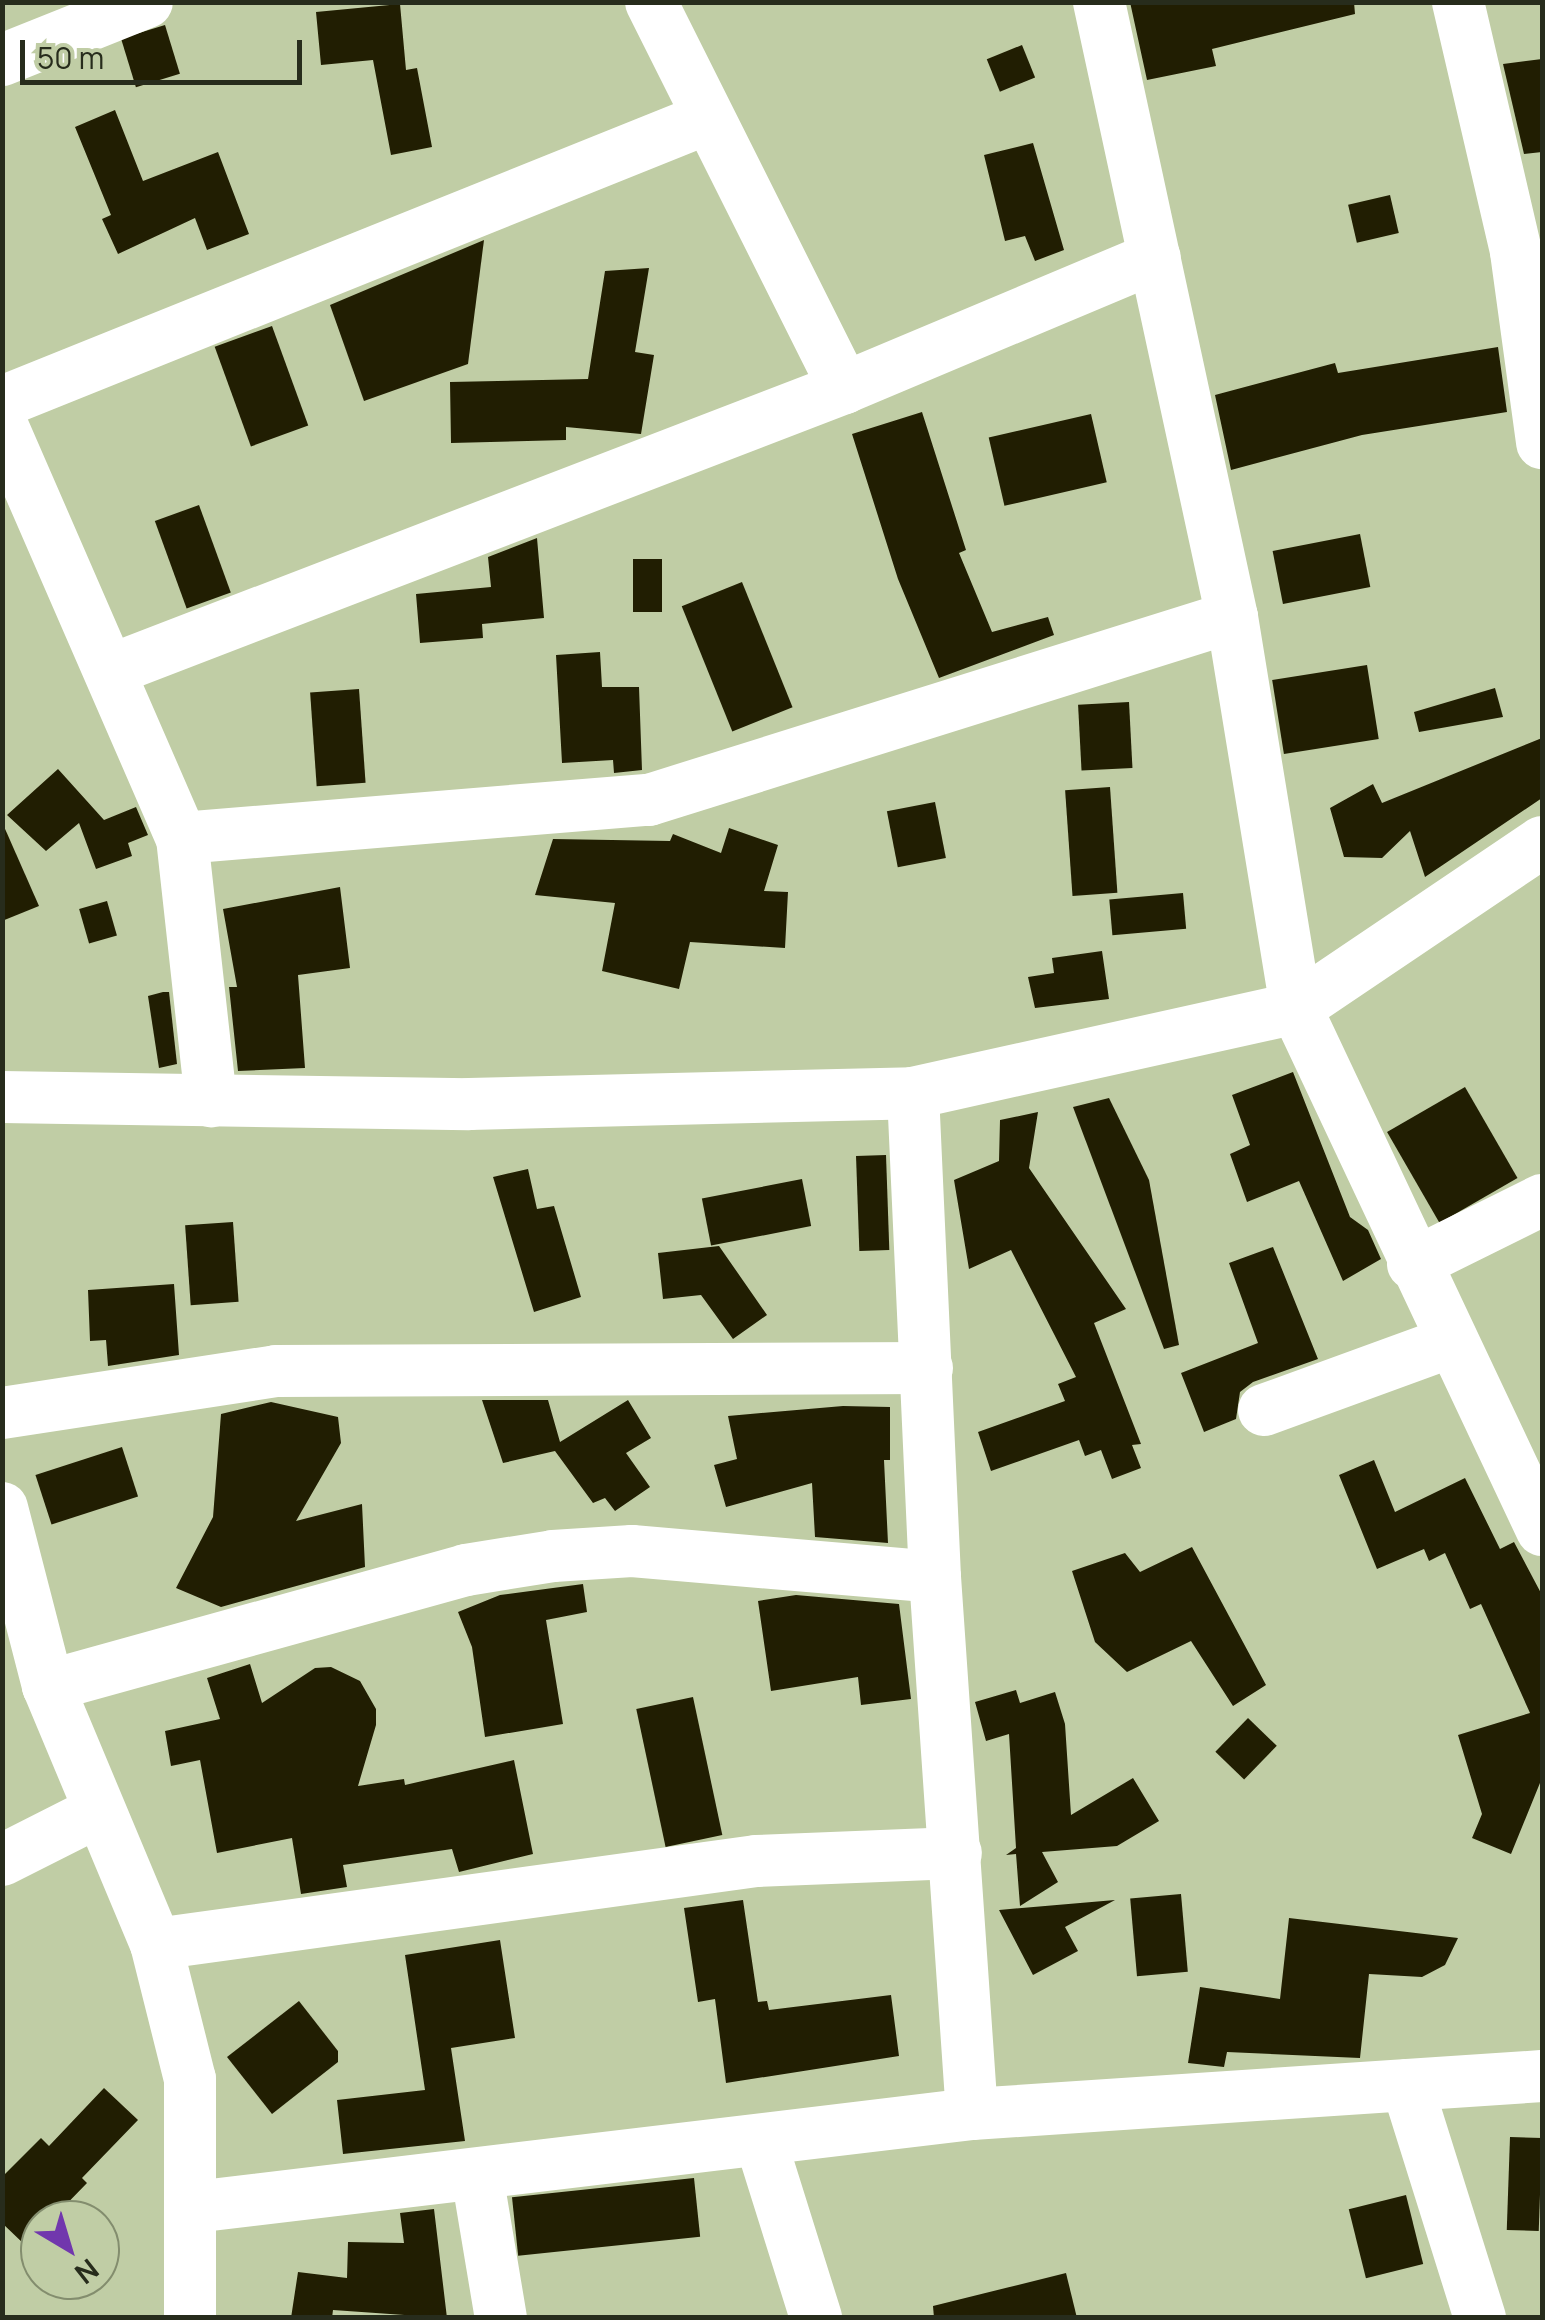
<!DOCTYPE html>
<html>
<head>
<meta charset="utf-8">
<style>
	body { margin:0 }
	#map { position:relative; width:1545px; height:2320px; overflow:hidden; background:#c0cda5; font-family:Manrope,sans-serif }
	div>[style] { position:absolute }
	[style*='--x'] { left:calc(var(--x)*1px); top:calc(var(--y)*1px); width:calc(var(--w)*1px); rotate:calc(var(--a)*1deg) }
	.building>* { inset:0; background:#211e02; transform-origin:0 0 }
	.minor>* { height:52px; margin:-26px; padding:0 26px; transform-origin:26px; border-radius:26px; background:#fff }
	span { translate:-50% -50%; white-space:nowrap; text-align:center; line-height:1.15; -webkit-text-stroke:10px #c0cda5; paint-order:stroke }
	.frame { position:absolute; inset:0; border:5px solid #272c1c; pointer-events:none }
	.north { position:absolute; left:20px; top:2200px; width:100px; height:100px; box-sizing:border-box; background:#c0cda5; border:2px solid #838d6e; border-radius:50%; rotate:142deg; font-size:28px; font-weight:700; line-height:40px; text-align:center; color:#272c1c }
	.north::after { content:''; display:block; margin:auto; width:35px; height:45px; background:#7137ad; clip-path:polygon(50% 0,100% 100%,50% 72%,0 100%) }
	.scale { position:absolute; left:20px; top:40px; width:282px; height:45px; box-sizing:border-box; border:5px solid #272c1c; border-top:0; padding-left:12px; font-size:30px; line-height:35px; white-space:nowrap; color:#272c1c; -webkit-text-stroke:8px #c0cda5; paint-order:stroke }
</style>
</head>
<body>
<div id="map">
	<div class="building">
		<i style="clip-path:polygon(1130px 2px,1354px 2px,1355px 14px,1212px 49px,1216px 66px,1147px 80px)"></i>
		<i style="clip-path:polygon(400px 4px,406px 70px,417px 68px,432px 147px,391px 155px,373px 60px,321px 65px,316px 12px)"></i>
		<i style="left:165px;top:25px;width:51px;height:46px;rotate:73deg"></i>
		<i style="left:1022px;top:45px;width:35px;height:38px;rotate:68deg"></i>
		<i style="clip-path:polygon(1542px 59px,1542px 152px,1524px 154px,1503px 64px)"></i>
		<i style="clip-path:polygon(115px 110px,143px 181px,218px 152px,249px 234px,207px 250px,195px 218px,118px 254px,102px 219px,111px 215px,75px 127px)"></i>
		<i style="clip-path:polygon(1033px 143px,1064px 250px,1035px 261px,1025px 236px,1005px 241px,984px 155px)"></i>
		<i style="left:1390px;top:195px;width:39px;height:43px;rotate:77deg"></i>
		<i style="clip-path:polygon(484px 240px,468px 364px,364px 401px,330px 305px)"></i>
		<i style="clip-path:polygon(649px 268px,635px 352px,654px 355px,641px 434px,566px 427px,566px 440px,451px 443px,450px 382px,588px 379px,605px 271px)"></i>
		<i style="left:272px;top:326px;width:106px;height:61px;rotate:70deg"></i>
		<i style="clip-path:polygon(1498px 347px,1507px 412px,1362px 435px,1231px 470px,1215px 395px,1335px 363px,1338px 373px)"></i>
		<i style="clip-path:polygon(922px 412px,966px 550px,959px 553px,992px 632px,1048px 617px,1054px 635px,939px 678px,898px 579px,852px 434px)"></i>
		<i style="left:1091px;top:414px;width:70px;height:105px;rotate:77deg"></i>
		<i style="left:199px;top:505px;width:93px;height:47px;rotate:70deg"></i>
		<i style="left:1360px;top:534px;width:54px;height:89px;rotate:79deg"></i>
		<i style="clip-path:polygon(537px 538px,544px 618px,482px 624px,483px 638px,420px 643px,416px 594px,491px 587px,488px 557px)"></i>
		<i style="left:633px;top:559px;width:29px;height:53px"></i>
		<i style="left:742px;top:582px;width:135px;height:65px;rotate:68deg"></i>
		<i style="clip-path:polygon(600px 652px,602px 687px,639px 687px,642px 770px,614px 773px,613px 760px,562px 763px,556px 655px)"></i>
		<i style="left:1367px;top:665px;width:75px;height:96px;rotate:81deg"></i>
		<i style="clip-path:polygon(1495px 688px,1503px 717px,1419px 732px,1414px 712px)"></i>
		<i style="left:359px;top:689px;width:94px;height:49px;rotate:86deg"></i>
		<i style="left:1129px;top:702px;width:66px;height:51px;rotate:87deg"></i>
		<i style="clip-path:polygon(1542px 738px,1542px 798px,1425px 877px,1410px 831px,1382px 858px,1344px 857px,1330px 808px,1373px 784px,1382px 803px)"></i>
		<i style="clip-path:polygon(58px 769px,104px 820px,136px 807px,148px 835px,128px 843px,132px 856px,96px 869px,79px 823px,46px 851px,7px 815px)"></i>
		<i style="left:1110px;top:787px;width:106px;height:45px;rotate:86deg"></i>
		<i style="left:935px;top:802px;width:57px;height:49px;rotate:79deg"></i>
		<i style="clip-path:polygon(2px 822px,39px 906px,2px 921px)"></i>
		<i style="clip-path:polygon(729px 828px,778px 845px,764px 891px,788px 892px,785px 948px,690px 942px,679px 989px,602px 971px,615px 903px,535px 895px,553px 839px,670px 841px,673px 834px,721px 853px)"></i>
		<i style="clip-path:polygon(340px 887px,350px 968px,298px 975px,305px 1068px,238px 1071px,229px 987px,237px 987px,223px 909px)"></i>
		<i style="left:1183px;top:893px;width:36px;height:74px;rotate:85deg"></i>
		<i style="left:107px;top:901px;width:36px;height:29px;rotate:74deg"></i>
		<i style="clip-path:polygon(1102px 951px,1109px 999px,1035px 1008px,1028px 977px,1054px 973px,1052px 958px)"></i>
		<i style="clip-path:polygon(163px 992px,169px 992px,177px 1064px,159px 1068px,148px 996px)"></i>
		<i style="clip-path:polygon(1293px 1072px,1350px 1217px,1368px 1230px,1381px 1259px,1343px 1281px,1299px 1181px,1247px 1202px,1230px 1154px,1250px 1145px,1232px 1095px)"></i>
		<i style="left:1465px;top:1087px;width:105px;height:90px;rotate:60deg"></i>
		<i style="clip-path:polygon(1109px 1098px,1149px 1180px,1179px 1345px,1164px 1349px,1073px 1107px)"></i>
		<i style="clip-path:polygon(1038px 1112px,1029px 1168px,1126px 1309px,1094px 1323px,1141px 1444px,1132px 1445px,1141px 1468px,1112px 1479px,1101px 1450px,1085px 1456px,1079px 1440px,991px 1471px,978px 1432px,1065px 1401px,1058px 1384px,1076px 1377px,1011px 1250px,969px 1269px,954px 1180px,999px 1161px,1000px 1120px)"></i>
		<i style="left:886px;top:1155px;width:95px;height:30px;rotate:88deg"></i>
		<i style="clip-path:polygon(528px 1169px,537px 1209px,554px 1206px,581px 1297px,534px 1312px,493px 1177px)"></i>
		<i style="left:802px;top:1179px;width:48px;height:102px;rotate:79deg"></i>
		<i style="left:233px;top:1222px;width:80px;height:48px;rotate:86deg"></i>
		<i style="clip-path:polygon(719px 1246px,767px 1315px,733px 1339px,701px 1295px,663px 1299px,658px 1253px)"></i>
		<i style="clip-path:polygon(1273px 1247px,1318px 1359px,1253px 1382px,1240px 1392px,1236px 1419px,1204px 1432px,1181px 1373px,1258px 1343px,1229px 1263px)"></i>
		<i style="clip-path:polygon(174px 1284px,179px 1355px,108px 1366px,106px 1340px,90px 1341px,88px 1290px)"></i>
		<i style="clip-path:polygon(482px 1400px,548px 1400px,560px 1442px,628px 1400px,651px 1438px,626px 1453px,650px 1487px,615px 1511px,605px 1498px,593px 1503px,555px 1451px,503px 1463px)"></i>
		<i style="clip-path:polygon(271px 1402px,338px 1417px,341px 1443px,296px 1521px,362px 1504px,365px 1567px,221px 1607px,176px 1588px,213px 1517px,221px 1414px)"></i>
		<i style="clip-path:polygon(843px 1406px,890px 1407px,890px 1460px,884px 1460px,888px 1543px,815px 1537px,812px 1483px,726px 1507px,714px 1465px,737px 1459px,728px 1416px)"></i>
		<i style="left:122px;top:1447px;width:52px;height:91px;rotate:72deg"></i>
		<i style="clip-path:polygon(1374px 1460px,1395px 1512px,1465px 1478px,1500px 1549px,1514px 1542px,1542px 1595px,1542px 1778px,1511px 1854px,1472px 1838px,1482px 1814px,1458px 1735px,1530px 1713px,1481px 1604px,1470px 1609px,1445px 1553px,1429px 1561px,1424px 1549px,1377px 1569px,1339px 1475px)"></i>
		<i style="clip-path:polygon(1192px 1547px,1266px 1685px,1233px 1706px,1191px 1641px,1127px 1672px,1095px 1642px,1072px 1571px,1125px 1553px,1140px 1572px)"></i>
		<i style="clip-path:polygon(583px 1584px,587px 1612px,546px 1620px,563px 1724px,485px 1737px,472px 1647px,458px 1612px,500px 1595px)"></i>
		<i style="clip-path:polygon(796px 1595px,899px 1604px,911px 1699px,861px 1705px,858px 1677px,771px 1691px,758px 1601px)"></i>
		<i style="clip-path:polygon(250px 1664px,262px 1703px,315px 1668px,331px 1667px,360px 1681px,376px 1709px,376px 1725px,358px 1786px,404px 1779px,405px 1785px,514px 1760px,533px 1854px,459px 1872px,452px 1849px,343px 1865px,347px 1887px,301px 1894px,292px 1838px,217px 1853px,200px 1760px,171px 1766px,165px 1731px,220px 1719px,207px 1678px)"></i>
		<i style="clip-path:polygon(1016px 1690px,1020px 1703px,1055px 1692px,1065px 1724px,1071px 1815px,1133px 1778px,1159px 1821px,1117px 1846px,1042px 1852px,1058px 1882px,1020px 1906px,1016px 1854px,1006px 1855px,1016px 1848px,1009px 1734px,986px 1741px,975px 1702px)"></i>
		<i style="left:693px;top:1697px;width:141px;height:58px;rotate:78deg"></i>
		<i style="left:1248px;top:1718px;width:40px;height:47px;rotate:44deg"></i>
		<i style="left:1181px;top:1894px;width:78px;height:51px;rotate:85deg"></i>
		<i style="clip-path:polygon(743px 1900px,758px 2002px,767px 2001px,769px 2010px,891px 1995px,899px 2056px,726px 2083px,715px 1999px,698px 2002px,684px 1908px)"></i>
		<i style="clip-path:polygon(1115px 1900px,1065px 1927px,1078px 1951px,1033px 1975px,999px 1910px)"></i>
		<i style="clip-path:polygon(1289px 1918px,1458px 1938px,1445px 1965px,1422px 1977px,1369px 1974px,1360px 2058px,1227px 2052px,1224px 2067px,1188px 2063px,1200px 1987px,1280px 1999px)"></i>
		<i style="clip-path:polygon(500px 1940px,515px 2038px,451px 2048px,465px 2141px,343px 2154px,337px 2100px,425px 2090px,405px 1955px)"></i>
		<i style="clip-path:polygon(299px 2001px,338px 2051px,338px 2062px,272px 2114px,227px 2057px)"></i>
		<i style="clip-path:polygon(104px 2088px,138px 2120px,82px 2178px,87px 2183px,51px 2220px,40px 2220px,40px 2231px,25px 2245px,2px 2223px,2px 2177px,41px 2138px,49px 2146px)"></i>
		<i style="left:1510px;top:2137px;width:32px;height:93px;rotate:2deg"></i>
		<i style="left:694px;top:2178px;width:59px;height:183px;rotate:84deg"></i>
		<i style="left:1406px;top:2195px;width:71px;height:59px;rotate:76deg"></i>
		<i style="clip-path:polygon(434px 2209px,447px 2318px,333px 2310px,332px 2318px,291px 2318px,298px 2272px,347px 2278px,348px 2242px,404px 2243px,400px 2213px)"></i>
		<i style="clip-path:polygon(1066px 2273px,1077px 2318px,934px 2318px,933px 2306px)"></i>
	</div>
	<div class="minor">
		<i style="--x:651;--y:2;--w:432;--a:63.4"></i>
		<i style="--x:1099;--y:2;--w:629;--a:77.8"></i>
		<i style="--x:1232;--y:617;--w:396;--a:80.7"></i>
		<i style="--x:1296;--y:1008;--w:577;--a:64.77"></i>
		<i style="--x:1458;--y:2;--w:257;--a:76.9"></i>
		<i style="--x:1516;--y:252;--w:193;--a:82.2"></i>
		<i style="--x:2;--y:60;--w:156;--a:-21.8"></i>
		<i style="--x:2;--y:402;--w:761;--a:-21.91"></i>
		<i style="--x:2;--y:425;--w:451;--a:66.5"></i>
		<i style="--x:182;--y:838;--w:265;--a:83.7"></i>
		<i style="--x:111;--y:670;--w:785;--a:-21.04"></i>
		<i style="--x:844;--y:388;--w:337;--a:-22.8"></i>
		<i style="--x:182;--y:838;--w:469;--a:-4.7"></i>
		<i style="--x:649;--y:800;--w:611;--a:-17.43"></i>
		<i style="--x:913;--y:1093;--w:484;--a:87.4"></i>
		<i style="--x:935;--y:1577;--w:538;--a:86.06"></i>
		<i style="--x:2;--y:1097;--w:467;--a:0.9"></i>
		<i style="--x:469;--y:1104;--w:444;--a:-1.4"></i>
		<i style="--x:913;--y:1093;--w:392;--a:-12.5"></i>
		<i style="--x:1296;--y:1008;--w:297;--a:-34"></i>
		<i style="--x:1413;--y:1264;--w:144;--a:-26.4"></i>
		<i style="--x:1264;--y:1410;--w:199;--a:-20"></i>
		<i style="--x:2;--y:1413;--w:277;--a:-8.7"></i>
		<i style="--x:276;--y:1371;--w:651;--a:-0.26"></i>
		<i style="--x:2;--y:1508;--w:184;--a:75.5"></i>
		<i style="--x:48;--y:1686;--w:280;--a:67.3"></i>
		<i style="--x:156;--y:1944;--w:139;--a:75.9"></i>
		<i style="--x:190;--y:2079;--w:239;--a:90"></i>
		<i style="--x:48;--y:1686;--w:434;--a:-15.5"></i>
		<i style="--x:466;--y:1570;--w:88;--a:-9.1"></i>
		<i style="--x:553;--y:1556;--w:79;--a:-3.6"></i>
		<i style="--x:632;--y:1551;--w:304;--a:4.9"></i>
		<i style="--x:2;--y:1860;--w:106;--a:-26.8"></i>
		<i style="--x:156;--y:1944;--w:606;--a:-7.88"></i>
		<i style="--x:756;--y:1861;--w:200;--a:-2.3"></i>
		<i style="--x:1407;--y:2085;--w:244;--a:72.6"></i>
		<i style="--x:761;--y:2142;--w:184;--a:72.6"></i>
		<i style="--x:477;--y:2175;--w:145;--a:80.5"></i>
		<i style="--x:194;--y:2207;--w:784;--a:-6.82"></i>
		<i style="--x:972;--y:2114;--w:571;--a:-3.81"></i>
	</div>
	<div class="frame"></div>
	<div class="north">N</div>
	<div class="scale">50 m</div>
</div>
</body>
</html>
